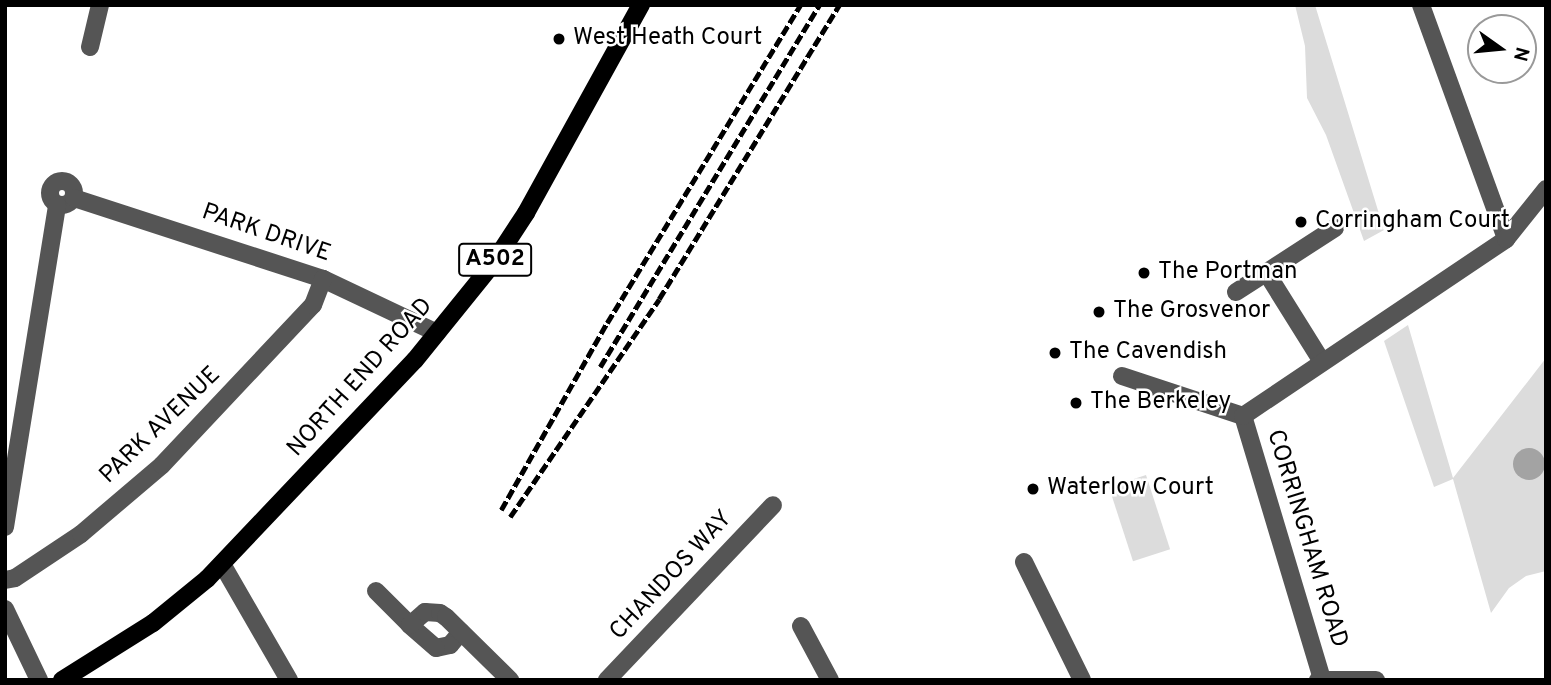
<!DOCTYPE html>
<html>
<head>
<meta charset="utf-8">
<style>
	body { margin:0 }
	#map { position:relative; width:1551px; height:685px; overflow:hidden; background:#fff; font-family:Overpass,sans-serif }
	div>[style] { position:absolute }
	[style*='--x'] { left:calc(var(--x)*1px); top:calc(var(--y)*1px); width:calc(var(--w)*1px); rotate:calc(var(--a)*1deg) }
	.green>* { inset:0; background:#dcdcdc; transform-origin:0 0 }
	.water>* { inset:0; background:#a3a3a3 }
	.round { border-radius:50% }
	.minor>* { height:18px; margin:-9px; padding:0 9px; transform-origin:9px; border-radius:9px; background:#555 }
	.minor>.ring { margin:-9px; padding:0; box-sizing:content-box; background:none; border:18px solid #555; border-radius:50% }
	.major>* { height:18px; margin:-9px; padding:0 9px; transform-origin:9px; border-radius:9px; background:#000 }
	.rail>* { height:4.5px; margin-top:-2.25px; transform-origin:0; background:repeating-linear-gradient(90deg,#000 0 10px,transparent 0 13.5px) }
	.dots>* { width:19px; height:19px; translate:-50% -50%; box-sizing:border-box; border:4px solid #fff; border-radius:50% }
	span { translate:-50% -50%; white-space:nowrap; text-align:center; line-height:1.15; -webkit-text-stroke:5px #fff; paint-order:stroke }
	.shield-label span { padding:2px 5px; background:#fff; border:2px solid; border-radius:5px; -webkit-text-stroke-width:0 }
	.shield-label { font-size:23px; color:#000; font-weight:700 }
	.poi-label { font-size:24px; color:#000 }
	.left { translate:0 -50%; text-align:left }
	.street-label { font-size:24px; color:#000 }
	.frame { position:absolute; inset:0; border:7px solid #000; pointer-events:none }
	.north { position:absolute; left:1467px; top:14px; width:70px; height:70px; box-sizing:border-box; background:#fff; border:2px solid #999; border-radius:50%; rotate:105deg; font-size:19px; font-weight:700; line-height:28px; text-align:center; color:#000 }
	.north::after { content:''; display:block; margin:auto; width:24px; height:32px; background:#000; clip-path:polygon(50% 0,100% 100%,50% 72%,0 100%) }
</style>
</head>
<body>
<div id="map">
	<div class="green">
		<i style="clip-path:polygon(1295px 5px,1315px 5px,1384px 230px,1364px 241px,1326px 135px,1307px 98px,1305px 46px)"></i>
		<i style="clip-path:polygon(1408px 325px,1453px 478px,1546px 358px,1546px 571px,1526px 576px,1509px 588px,1491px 613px,1453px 479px,1434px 487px,1384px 341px)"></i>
		<i style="left:1146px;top:475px;width:78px;height:39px;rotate:72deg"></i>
	</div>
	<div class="water">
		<i class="round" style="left:1513px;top:448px;width:32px;height:32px"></i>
	</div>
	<div class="minor">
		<i style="--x:1421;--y:5;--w:249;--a:70"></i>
		<i style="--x:90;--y:47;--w:43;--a:-76.6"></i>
		<i class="ring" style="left:50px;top:181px;width:6px;height:6px"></i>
		<i style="--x:74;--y:198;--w:262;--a:18"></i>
		<i style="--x:323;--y:279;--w:126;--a:25.3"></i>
		<i style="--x:1266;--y:272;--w:104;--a:58"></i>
		<i style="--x:1236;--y:292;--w:118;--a:-32.9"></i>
		<i style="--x:1122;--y:376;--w:127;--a:18.3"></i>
		<i style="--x:5;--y:527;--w:326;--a:-80.8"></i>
		<i style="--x:1024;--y:562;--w:131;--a:63.8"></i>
		<i style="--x:222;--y:564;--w:134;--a:60"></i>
		<i style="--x:5;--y:580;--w:10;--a:-11"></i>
		<i style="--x:15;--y:578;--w:79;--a:-33.7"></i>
		<i style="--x:81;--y:534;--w:106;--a:-40.4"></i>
		<i style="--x:162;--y:465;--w:220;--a:-46.7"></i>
		<i style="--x:313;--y:305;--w:28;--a:-69"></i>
		<i style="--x:376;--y:591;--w:48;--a:45"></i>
		<i style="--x:5;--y:609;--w:79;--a:64.4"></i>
		<i style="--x:801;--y:626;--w:61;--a:61.8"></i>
		<i style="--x:461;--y:632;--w:17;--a:130"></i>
		<i style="--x:450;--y:645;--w:14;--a:168"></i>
		<i style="--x:436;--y:648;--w:35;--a:-139"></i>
		<i style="--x:410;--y:625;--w:20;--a:-41"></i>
		<i style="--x:425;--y:612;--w:15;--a:4"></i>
		<i style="--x:440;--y:613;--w:7;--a:34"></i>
		<i style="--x:446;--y:617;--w:90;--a:44.5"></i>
		<i style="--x:1322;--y:679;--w:275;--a:-106.7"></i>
		<i style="--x:1243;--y:416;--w:317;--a:-33.9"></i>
		<i style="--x:1506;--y:239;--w:64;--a:-51.3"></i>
		<i style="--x:607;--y:680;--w:241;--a:-46.5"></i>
		<i style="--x:1318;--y:680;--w:58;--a:0"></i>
	</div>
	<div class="major">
		<i style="--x:62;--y:680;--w:107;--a:-32.1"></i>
		<i style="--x:153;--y:623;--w:70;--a:-39.2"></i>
		<i style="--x:207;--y:579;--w:302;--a:-46.5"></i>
		<i style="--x:415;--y:360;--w:122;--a:-51"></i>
		<i style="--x:492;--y:265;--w:62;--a:-56.8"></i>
		<i style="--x:526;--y:213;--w:238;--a:-61.1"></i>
	</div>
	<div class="rail">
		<i style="--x:600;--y:367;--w:423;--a:-58.8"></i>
		<i style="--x:501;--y:510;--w:215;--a:-60.5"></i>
		<i style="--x:607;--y:323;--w:372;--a:-58.7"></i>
		<i style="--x:510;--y:517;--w:264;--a:-55.6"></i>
		<i style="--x:659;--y:299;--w:345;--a:-58.5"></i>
	</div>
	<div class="dots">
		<i style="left:559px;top:39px;background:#000"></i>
		<i style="left:1301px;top:222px;background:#000"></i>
		<i style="left:1144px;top:273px;background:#000"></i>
		<i style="left:1099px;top:312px;background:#000"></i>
		<i style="left:1055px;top:353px;background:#000"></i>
		<i style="left:1076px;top:403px;background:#000"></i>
		<i style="left:1033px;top:489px;background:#000"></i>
	</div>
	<div class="shield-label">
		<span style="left:495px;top:260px">A502</span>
	</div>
	<div class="poi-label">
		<span class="left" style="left:573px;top:39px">West Heath Court</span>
		<span class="left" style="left:1315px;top:222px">Corringham Court</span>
		<span class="left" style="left:1158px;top:273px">The Portman</span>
		<span class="left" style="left:1113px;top:312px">The Grosvenor</span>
		<span class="left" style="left:1069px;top:353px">The Cavendish</span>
		<span class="left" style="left:1090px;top:403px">The Berkeley</span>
		<span class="left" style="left:1047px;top:489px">Waterlow Court</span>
	</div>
	<div class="street-label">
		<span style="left:266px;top:234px;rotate:19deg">PARK DRIVE</span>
		<span style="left:361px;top:378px;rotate:-48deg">NORTH END ROAD</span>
		<span style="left:161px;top:426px;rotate:-44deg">PARK AVENUE</span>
		<span style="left:1306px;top:539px;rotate:73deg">CORRINGHAM ROAD</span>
		<span style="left:672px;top:576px;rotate:-47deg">CHANDOS WAY</span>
	</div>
	<div class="frame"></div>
	<div class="north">N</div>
</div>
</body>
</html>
